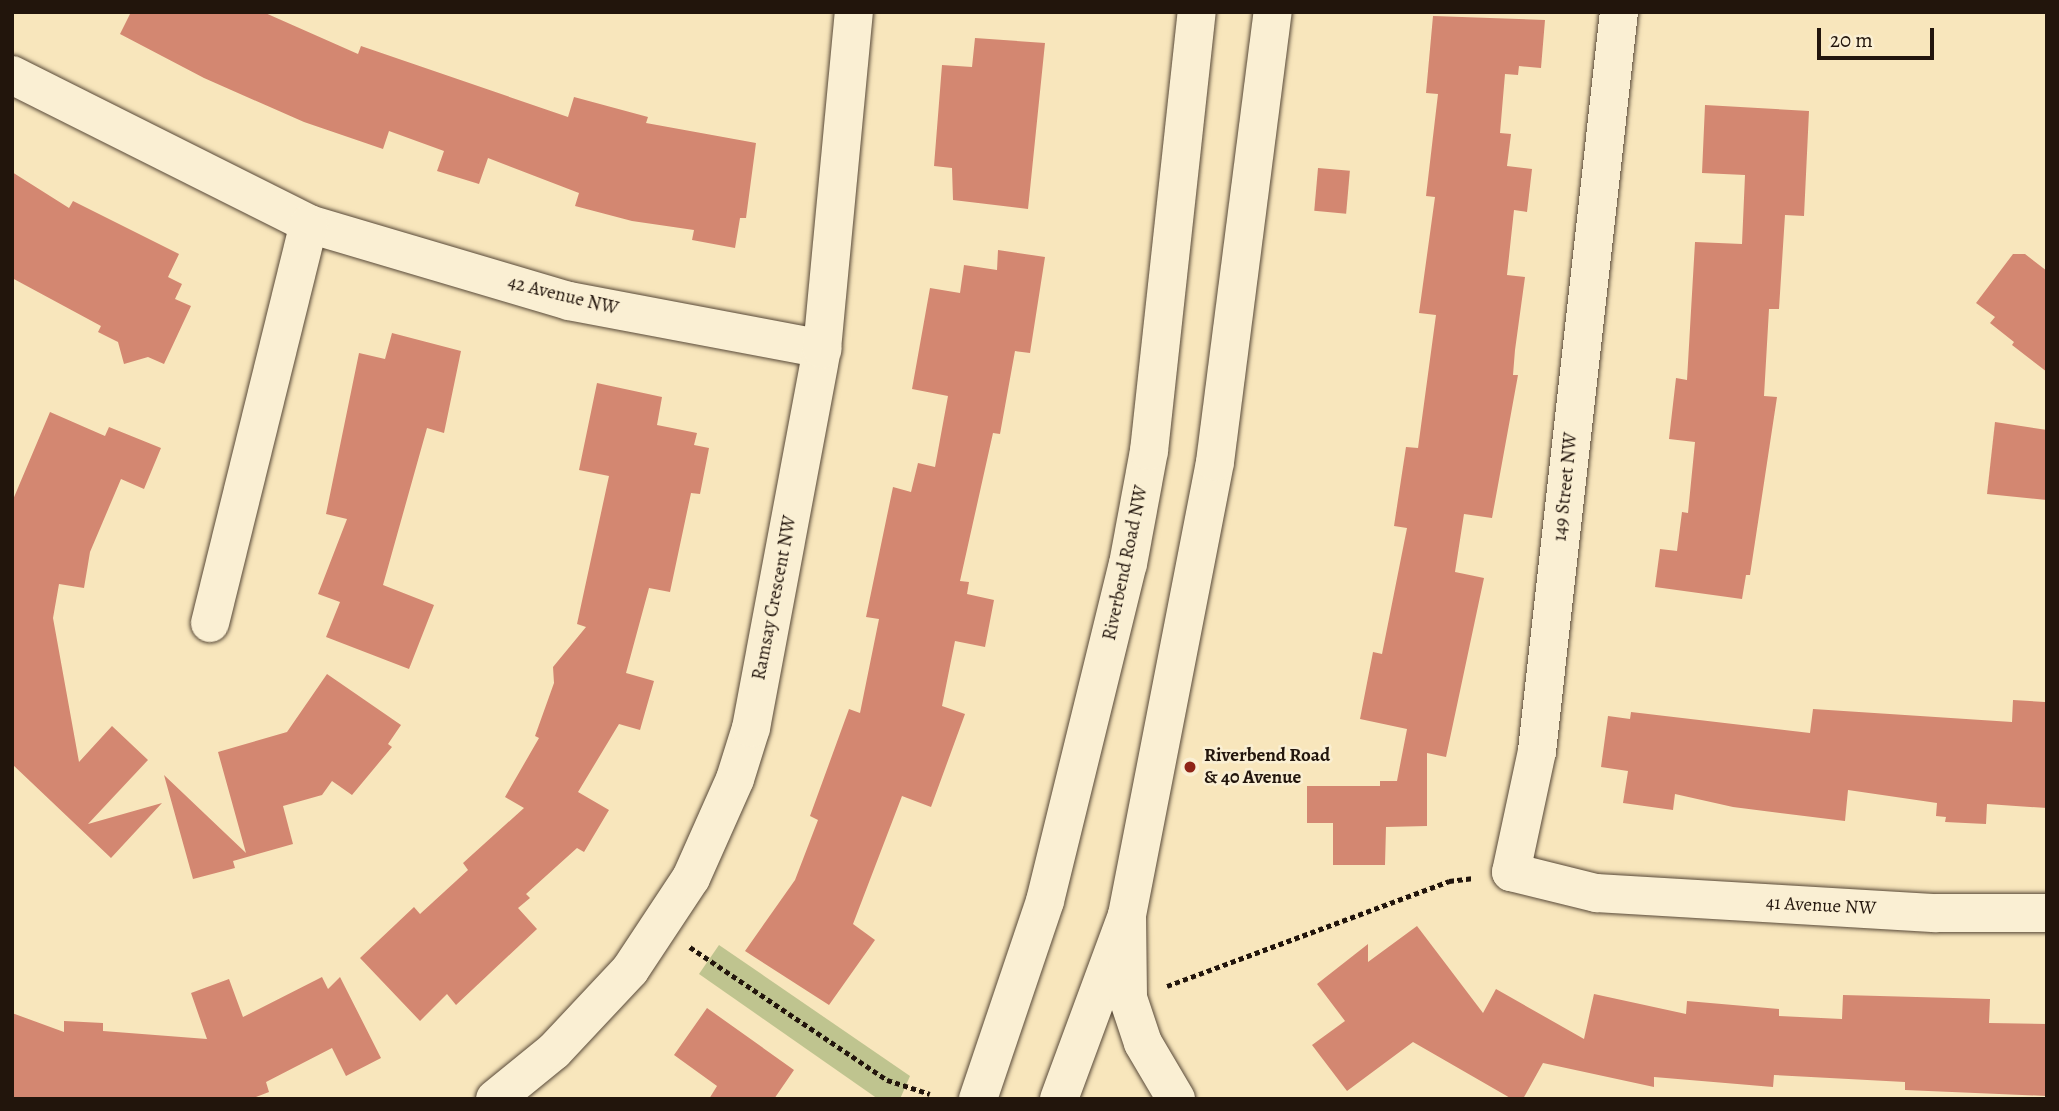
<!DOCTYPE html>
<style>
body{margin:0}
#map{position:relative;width:2059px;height:1111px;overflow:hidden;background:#f8e6bc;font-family:Alegreya,serif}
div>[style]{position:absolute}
.green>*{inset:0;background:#bfc48f}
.building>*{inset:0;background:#d38771;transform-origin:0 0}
.path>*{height:4.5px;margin-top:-2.25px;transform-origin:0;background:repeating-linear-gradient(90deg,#22150c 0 5px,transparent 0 8.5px)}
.roads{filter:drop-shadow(0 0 2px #584938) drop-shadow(0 0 2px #584938)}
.minor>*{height:38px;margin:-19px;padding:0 19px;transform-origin:19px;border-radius:19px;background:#faefd3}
.tertiary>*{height:38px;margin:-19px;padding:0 19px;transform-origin:19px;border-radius:19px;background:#faefd3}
.secondary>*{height:38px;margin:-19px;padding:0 19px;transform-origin:19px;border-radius:19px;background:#faefd3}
.dots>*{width:19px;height:19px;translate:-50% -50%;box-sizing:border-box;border:4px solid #faefd3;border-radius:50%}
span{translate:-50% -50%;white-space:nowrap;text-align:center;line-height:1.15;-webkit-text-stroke:5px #faefd3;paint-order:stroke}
.street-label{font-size:19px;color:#22150c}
.poi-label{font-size:19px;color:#22150c;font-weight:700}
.left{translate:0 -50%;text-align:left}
.frame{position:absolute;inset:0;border:14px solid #22150c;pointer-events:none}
.scale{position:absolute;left:1817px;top:28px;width:117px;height:32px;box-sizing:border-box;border:4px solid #22150c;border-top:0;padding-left:9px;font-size:21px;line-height:24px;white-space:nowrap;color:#22150c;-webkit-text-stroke:5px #faefd3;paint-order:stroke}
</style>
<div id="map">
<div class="green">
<i style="clip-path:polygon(719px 945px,910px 1076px,900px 1099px,878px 1099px,699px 974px)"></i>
</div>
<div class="building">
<i style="clip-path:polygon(131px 12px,263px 12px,358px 54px,361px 46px,568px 117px,574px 97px,648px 117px,646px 123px,756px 143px,746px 218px,740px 218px,735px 248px,692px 240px,694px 230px,632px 221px,575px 206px,579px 193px,488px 158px,479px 184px,437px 171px,444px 151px,389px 131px,383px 149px,304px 122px,204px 78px,120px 34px)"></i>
<i style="clip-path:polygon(1433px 16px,1545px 20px,1541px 68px,1519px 66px,1518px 75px,1505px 74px,1500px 133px,1511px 134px,1507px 166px,1532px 169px,1527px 212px,1514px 210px,1507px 275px,1525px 277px,1515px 350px,1513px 375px,1518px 375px,1492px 518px,1464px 514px,1455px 572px,1484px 578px,1446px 757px,1427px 753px,1427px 826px,1386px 827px,1385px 865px,1333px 865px,1333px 823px,1307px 823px,1307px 786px,1380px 786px,1380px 781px,1397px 781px,1407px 729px,1360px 719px,1373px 652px,1382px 654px,1407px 528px,1394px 526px,1406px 447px,1418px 448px,1436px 315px,1419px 313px,1435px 197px,1426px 196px,1438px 94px,1426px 93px)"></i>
<i style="clip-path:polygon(975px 38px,1045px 43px,1028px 209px,953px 200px,952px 168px,934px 166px,942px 65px,972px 67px)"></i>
<i style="clip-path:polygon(1705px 105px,1809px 111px,1804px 216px,1785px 215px,1779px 309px,1769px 309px,1764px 396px,1777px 397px,1750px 575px,1746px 575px,1742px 599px,1655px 587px,1660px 549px,1677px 551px,1682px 512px,1688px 513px,1695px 442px,1669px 439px,1676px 378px,1687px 380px,1695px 242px,1742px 244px,1745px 175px,1702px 173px)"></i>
<i style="left:1318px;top:168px;width:32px;height:43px;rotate:5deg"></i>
<i style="clip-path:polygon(12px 172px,69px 208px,73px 201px,179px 254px,168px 277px,182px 284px,175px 299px,191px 306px,164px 364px,148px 357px,124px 364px,118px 342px,98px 332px,101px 326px,12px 278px)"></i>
<i style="clip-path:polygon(998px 250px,1045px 257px,1030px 353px,1015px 351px,1000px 434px,993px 433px,960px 581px,969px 582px,967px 594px,994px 600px,985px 647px,955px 641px,942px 706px,965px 714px,931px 807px,902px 796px,853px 924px,875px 940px,829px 1005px,745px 951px,795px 880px,818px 820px,810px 816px,849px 709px,860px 713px,879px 619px,866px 617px,893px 487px,911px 492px,918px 463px,935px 467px,948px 396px,912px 389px,930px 288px,960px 293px,964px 265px,997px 270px)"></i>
<i style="clip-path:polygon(2013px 254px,2025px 254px,2047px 271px,2047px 372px,2012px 345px,2014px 342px,1990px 323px,1995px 317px,1976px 303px)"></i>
<i style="clip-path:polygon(392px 333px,461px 351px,444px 433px,427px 428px,383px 585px,434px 605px,409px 669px,326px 637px,340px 602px,318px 594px,347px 519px,326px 514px,359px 353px,385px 359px)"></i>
<i style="clip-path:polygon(597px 383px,662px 397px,657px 425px,697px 433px,694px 445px,709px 448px,700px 494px,691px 493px,670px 592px,649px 588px,626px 673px,654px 681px,640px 730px,619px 724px,578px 792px,609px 810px,584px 852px,577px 848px,526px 894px,530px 898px,518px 908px,537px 929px,456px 1005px,447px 994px,420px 1021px,360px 958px,414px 907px,420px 914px,468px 870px,463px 863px,524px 808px,505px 797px,539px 738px,535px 736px,554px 683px,553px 667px,586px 627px,577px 624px,609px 476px,579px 470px)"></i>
<i style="clip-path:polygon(50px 412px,105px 436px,109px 427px,161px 448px,144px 489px,121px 479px,90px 552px,84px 588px,59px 584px,53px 618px,79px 762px,112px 726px,148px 760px,88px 824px,162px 803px,111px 858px,12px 764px,12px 502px)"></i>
<i style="clip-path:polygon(1995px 422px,2047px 430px,2047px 500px,1987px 494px)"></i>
<i style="clip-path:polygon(327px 674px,401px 725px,388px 744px,392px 747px,352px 795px,332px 781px,322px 795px,283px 806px,293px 844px,233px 861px,235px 868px,193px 879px,164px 775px,246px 853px,218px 752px,287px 732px)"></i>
<i style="clip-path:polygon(2013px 700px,2045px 702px,2047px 808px,1987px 804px,1986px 824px,1945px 822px,1946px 817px,1936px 816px,1937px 803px,1848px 790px,1845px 821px,1733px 807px,1675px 794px,1673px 810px,1623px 803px,1628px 771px,1601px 767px,1608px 716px,1630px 719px,1631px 712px,1810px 733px,1813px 709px,2012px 722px)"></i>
<i style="clip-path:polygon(1417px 926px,1483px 1013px,1496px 989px,1584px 1039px,1594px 994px,1686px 1014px,1687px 1001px,1779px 1009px,1779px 1016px,1842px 1019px,1843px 995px,1990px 999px,1989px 1023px,2047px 1024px,2047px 1096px,1905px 1090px,1905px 1082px,1774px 1075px,1773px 1087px,1654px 1077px,1654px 1087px,1543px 1063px,1523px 1099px,1512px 1099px,1413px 1042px,1347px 1091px,1312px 1045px,1345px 1021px,1317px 984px,1368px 944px,1368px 962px)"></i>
<i style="clip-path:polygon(322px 977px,328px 989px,340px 977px,381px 1058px,346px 1076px,332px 1048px,266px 1082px,269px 1092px,251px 1099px,12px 1099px,12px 1013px,64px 1032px,64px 1021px,103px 1023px,103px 1031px,207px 1039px,191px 993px,229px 979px,243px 1017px)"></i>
<i style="clip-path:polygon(707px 1008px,794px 1070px,774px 1099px,709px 1099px,717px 1086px,674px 1055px)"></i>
</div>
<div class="path">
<i style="left:690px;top:947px;width:238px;rotate:34deg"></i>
<i style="left:887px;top:1080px;width:45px;rotate:18deg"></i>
<i style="left:1167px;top:986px;width:301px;rotate:-20.4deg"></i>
<i style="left:1449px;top:881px;width:23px;rotate:-7deg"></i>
</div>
<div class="roads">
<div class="minor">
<i style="left:1619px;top:12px;width:744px;rotate:96.33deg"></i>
<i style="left:1537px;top:751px;width:124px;rotate:102.1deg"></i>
<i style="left:1511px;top:872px;width:88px;rotate:13.9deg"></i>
<i style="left:1596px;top:893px;width:341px;rotate:3.4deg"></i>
<i style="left:1936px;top:913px;width:111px"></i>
<i style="left:12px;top:75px;width:332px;rotate:26.6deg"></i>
<i style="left:309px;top:224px;width:271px;rotate:16.5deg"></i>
<i style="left:569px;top:301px;width:258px;rotate:10.7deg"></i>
<i style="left:210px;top:623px;width:411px;rotate:-76.1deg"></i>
<i style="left:495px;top:1099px;width:76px;rotate:-39.1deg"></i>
<i style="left:554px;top:1051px;width:111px;rotate:-46.8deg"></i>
<i style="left:630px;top:970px;width:110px;rotate:-56.5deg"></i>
<i style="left:691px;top:878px;width:108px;rotate:-66deg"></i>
<i style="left:735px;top:779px;width:53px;rotate:-72.6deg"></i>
<i style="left:751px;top:728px;width:386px;rotate:-79.4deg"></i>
<i style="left:822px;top:349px;width:339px;rotate:-84.6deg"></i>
</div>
<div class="tertiary">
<i style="left:978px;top:1099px;width:209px;rotate:-71.3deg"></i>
<i style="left:1045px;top:901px;width:347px;rotate:-76.2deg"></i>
<i style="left:1128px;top:564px;width:115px;rotate:-79.5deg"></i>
<i style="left:1149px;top:451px;width:442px;rotate:-83.8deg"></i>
<i style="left:1059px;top:1099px;width:196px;rotate:-69.7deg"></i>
<i style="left:1127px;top:915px;width:461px;rotate:-79deg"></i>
<i style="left:1215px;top:462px;width:454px;rotate:-82.7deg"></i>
</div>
<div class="secondary">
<i style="left:1127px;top:915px;width:83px;rotate:89.3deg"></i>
<i style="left:1128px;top:998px;width:47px;rotate:71.6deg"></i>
<i style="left:1143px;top:1043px;width:65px;rotate:59.5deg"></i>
</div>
</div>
<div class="dots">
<i style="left:1190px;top:767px;background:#8f2418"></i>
</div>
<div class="street-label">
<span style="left:563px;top:296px;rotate:14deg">42 Avenue NW</span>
<span style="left:1566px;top:487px;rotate:-84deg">149 Street NW</span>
<span style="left:1126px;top:563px;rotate:-78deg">Riverbend Road NW</span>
<span style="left:775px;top:598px;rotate:-79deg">Ramsay Crescent NW</span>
<span style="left:1821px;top:906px;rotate:3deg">41 Avenue NW</span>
</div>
<div class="poi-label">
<span class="left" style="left:1204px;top:767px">Riverbend Road<br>&amp; 40 Avenue</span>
</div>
<div class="frame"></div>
<div class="scale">20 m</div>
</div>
